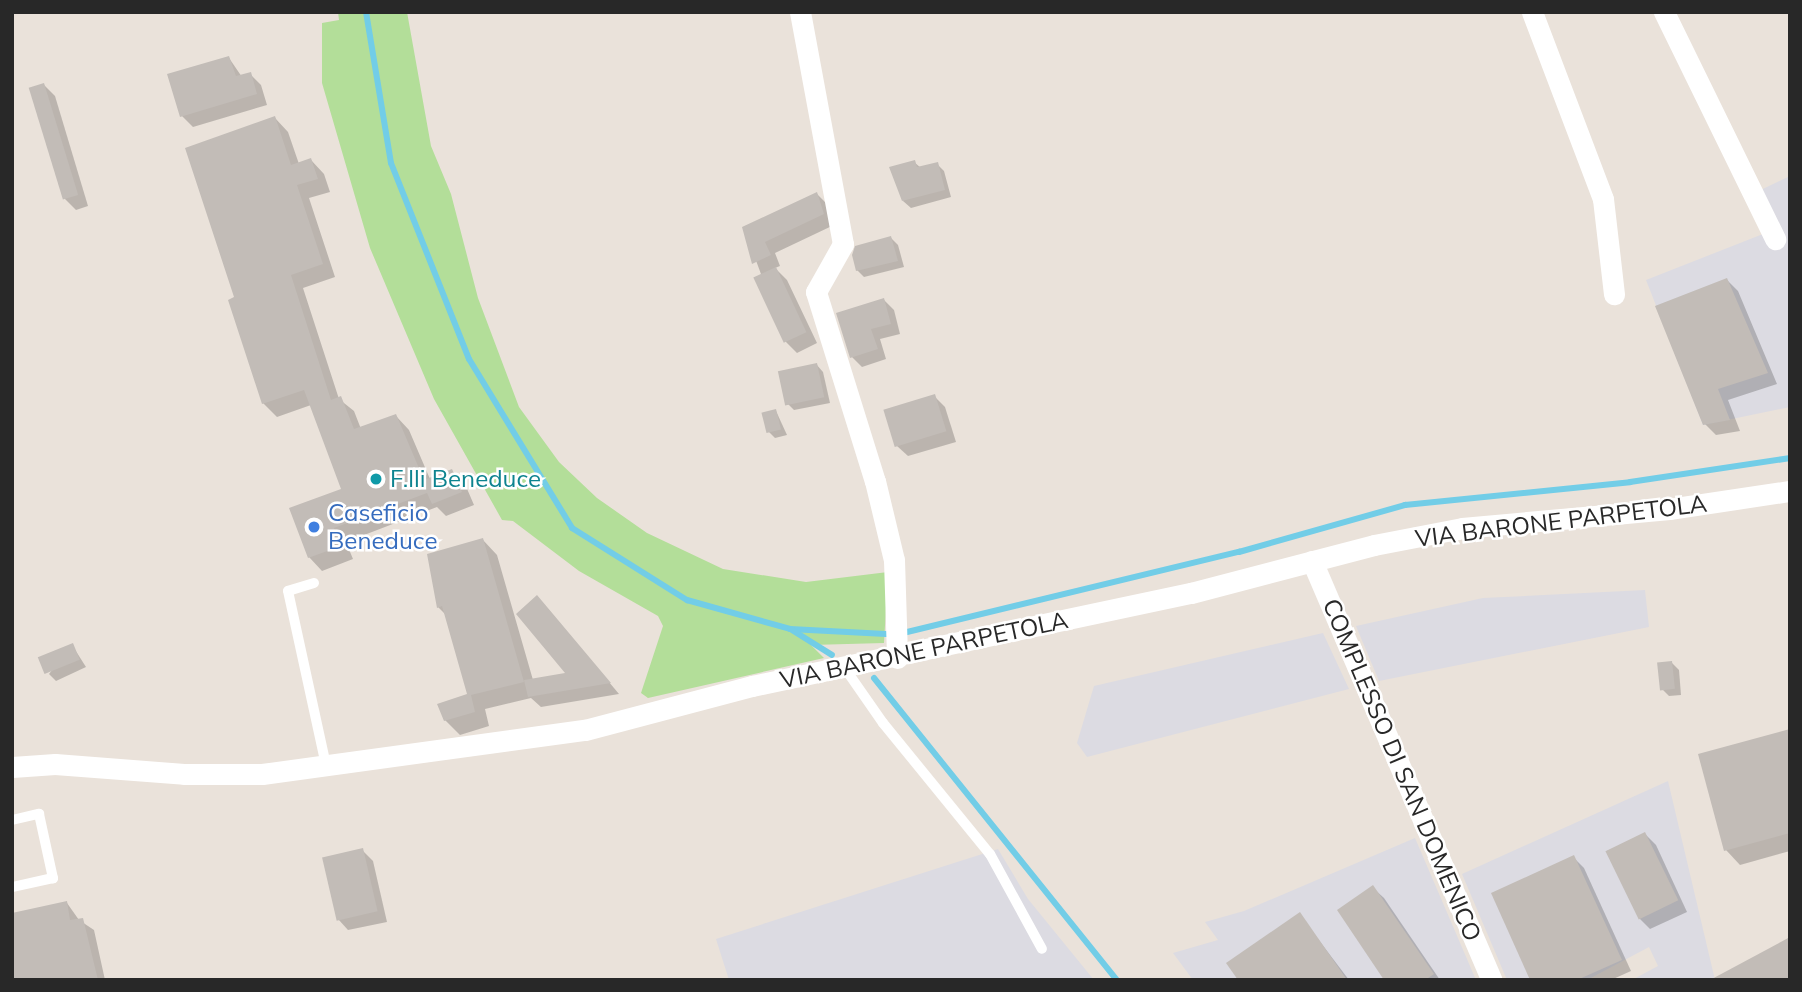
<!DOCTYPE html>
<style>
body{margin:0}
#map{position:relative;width:1802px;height:992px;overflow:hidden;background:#eae2da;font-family:Mulish,sans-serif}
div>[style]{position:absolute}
.industrial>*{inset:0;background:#dcdbe2}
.green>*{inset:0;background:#b3de99}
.shadow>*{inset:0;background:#0003}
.stream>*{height:6px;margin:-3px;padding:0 3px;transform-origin:3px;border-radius:3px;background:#72cde7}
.building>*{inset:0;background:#c2bcb7;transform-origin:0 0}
.service>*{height:10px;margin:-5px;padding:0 5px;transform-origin:5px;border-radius:5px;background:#fff}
.minor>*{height:21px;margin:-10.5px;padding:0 10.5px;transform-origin:10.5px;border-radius:10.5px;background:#fff}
.dots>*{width:19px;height:19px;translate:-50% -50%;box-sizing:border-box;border:4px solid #fff;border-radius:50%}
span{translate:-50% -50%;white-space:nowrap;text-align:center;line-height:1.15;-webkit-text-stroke:5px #fff;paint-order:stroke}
.culture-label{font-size:24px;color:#0d838f}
.left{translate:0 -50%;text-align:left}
.shop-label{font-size:24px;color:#366cbe}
.street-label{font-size:24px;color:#282828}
.frame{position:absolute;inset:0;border:14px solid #282828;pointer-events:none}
</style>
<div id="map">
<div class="industrial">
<i style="clip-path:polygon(1790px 176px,1790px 407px,1703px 425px,1646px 280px,1763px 234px,1746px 197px)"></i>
<i style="clip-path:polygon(1645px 590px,1649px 627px,1379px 681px,1356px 626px,1483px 598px)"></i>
<i style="clip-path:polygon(1323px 633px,1349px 689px,1087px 757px,1077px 743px,1094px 686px)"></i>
<i style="clip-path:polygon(1668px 781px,1715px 980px,1632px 980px,1658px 966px,1649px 947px,1587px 980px,1507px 980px,1462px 874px)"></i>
<i style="clip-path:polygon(1415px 838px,1476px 980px,1193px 980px,1173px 953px,1218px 940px,1205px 922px,1244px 911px)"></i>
<i style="clip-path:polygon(998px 849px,1028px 899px,1094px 980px,729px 980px,716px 939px)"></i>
</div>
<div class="green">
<i style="clip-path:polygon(338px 12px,407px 12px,431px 146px,451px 194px,478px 298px,519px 407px,559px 462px,597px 498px,647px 533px,723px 569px,806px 582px,888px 572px,884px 643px,811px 645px,824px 658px,648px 698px,641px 693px,663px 626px,658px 616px,579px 571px,513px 521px,502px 520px,434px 399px,370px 248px,322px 83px,322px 23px,339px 20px)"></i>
</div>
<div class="shadow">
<i style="clip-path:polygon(229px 58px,242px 77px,250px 74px,261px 85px,267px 105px,193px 127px,182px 116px)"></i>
<i style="clip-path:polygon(44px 85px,55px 96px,88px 206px,76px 210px,65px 199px)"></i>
<i style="clip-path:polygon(275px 118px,288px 132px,299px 164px,311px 160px,324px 174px,330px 192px,309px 198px,335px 277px,303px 288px,339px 399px,354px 411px,361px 429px,396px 416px,409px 430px,430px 479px,452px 471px,465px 484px,474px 505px,446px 516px,437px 507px,346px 542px,353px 559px,322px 571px,309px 557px,343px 490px,311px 405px,277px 417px,263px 403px,236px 298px)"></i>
<i style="clip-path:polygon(914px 162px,921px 168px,937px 164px,944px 171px,951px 197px,911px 208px,903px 201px)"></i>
<i style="clip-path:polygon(817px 194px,828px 205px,834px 225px,775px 253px,780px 266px,775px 268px,787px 280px,817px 343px,797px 353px,786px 342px,744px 228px)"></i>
<i style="clip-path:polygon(891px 238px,898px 245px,904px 267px,864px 277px,857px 270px)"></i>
<i style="clip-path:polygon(1727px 280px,1738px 291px,1777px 384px,1728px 400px,1740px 431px,1716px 435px,1705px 424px)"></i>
<i style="clip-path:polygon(884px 300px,894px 310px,900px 334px,880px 339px,886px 359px,862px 367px,852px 357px,839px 314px)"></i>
<i style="clip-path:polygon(816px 364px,823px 372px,830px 403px,794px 410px,787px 403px)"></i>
<i style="clip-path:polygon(934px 396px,945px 407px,956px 442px,908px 456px,897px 446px)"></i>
<i style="clip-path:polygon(776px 411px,787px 435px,775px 438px,768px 431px)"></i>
<i style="clip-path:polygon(483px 540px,497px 555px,533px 680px,569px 675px,548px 609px,619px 694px,541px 707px,531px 698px,485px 709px,489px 726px,460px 735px,445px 720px,469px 695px,446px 615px,438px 607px)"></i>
<i style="clip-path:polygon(72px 645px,86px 667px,56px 681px,49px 674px)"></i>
<i style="clip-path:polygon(1672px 663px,1679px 670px,1681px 695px,1669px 696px,1662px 689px)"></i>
<i style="clip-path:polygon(1790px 731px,1790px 851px,1740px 865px,1726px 850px)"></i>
<i style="clip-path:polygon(1645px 834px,1656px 845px,1687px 912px,1650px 929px,1639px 918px,1607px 851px)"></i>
<i style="clip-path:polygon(362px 850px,373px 861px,387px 922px,348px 930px,338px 919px)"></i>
<i style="clip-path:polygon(1573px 857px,1584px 868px,1631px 971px,1611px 980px,1532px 980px)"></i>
<i style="clip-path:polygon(1373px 888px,1384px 898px,1440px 980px,1386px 980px)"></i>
<i style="clip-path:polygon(67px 903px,79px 920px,94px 930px,105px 980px,12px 980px)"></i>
<i style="clip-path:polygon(1299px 914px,1349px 980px,1240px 980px)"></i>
</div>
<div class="stream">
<i style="left:366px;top:12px;width:153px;rotate:80.6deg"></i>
<i style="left:391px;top:163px;width:211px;rotate:68.3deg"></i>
<i style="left:469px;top:359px;width:198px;rotate:58.6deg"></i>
<i style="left:572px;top:528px;width:136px;rotate:32.1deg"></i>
<i style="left:687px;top:600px;width:107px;rotate:15.7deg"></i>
<i style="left:790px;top:629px;width:96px;rotate:3deg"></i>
<i style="left:792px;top:630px;width:47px;rotate:32deg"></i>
<i style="left:903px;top:633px;width:346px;rotate:-13.6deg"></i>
<i style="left:1239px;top:552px;width:173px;rotate:-15.8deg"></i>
<i style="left:1405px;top:505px;width:226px;rotate:-5.8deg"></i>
<i style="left:1630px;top:482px;width:162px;rotate:-8.5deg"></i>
<i style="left:874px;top:678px;width:388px;rotate:51.2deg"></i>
</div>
<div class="building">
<i style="clip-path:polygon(229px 56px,236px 76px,251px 72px,257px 94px,180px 117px,167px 74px)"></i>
<i style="left:44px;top:83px;width:117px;height:16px;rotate:73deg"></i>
<i style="clip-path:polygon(275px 116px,291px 165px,311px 158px,318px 179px,297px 185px,323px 264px,291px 275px,331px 400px,341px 396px,354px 429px,396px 414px,424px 480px,452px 469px,462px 492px,432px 504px,427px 493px,334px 528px,341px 546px,308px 558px,289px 508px,341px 489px,304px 390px,262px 404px,228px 300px,234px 297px,185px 148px)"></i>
<i style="clip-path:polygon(915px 160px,917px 167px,938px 162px,945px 190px,902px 201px,889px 167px)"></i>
<i style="clip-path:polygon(817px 192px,824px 214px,765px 242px,771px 255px,752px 264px,742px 227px)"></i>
<i style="clip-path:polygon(891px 236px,898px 261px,856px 271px,852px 255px,855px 246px)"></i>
<i style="left:776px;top:267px;width:72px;height:25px;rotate:65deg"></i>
<i style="clip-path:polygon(1727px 278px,1768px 373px,1718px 389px,1730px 420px,1703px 425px,1655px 306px)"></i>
<i style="clip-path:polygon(884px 298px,891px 324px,871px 329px,878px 349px,850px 358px,836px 313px)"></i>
<i style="left:817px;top:363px;width:35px;height:40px;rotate:78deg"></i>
<i style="left:935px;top:394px;width:39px;height:54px;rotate:73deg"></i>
<i style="left:776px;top:409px;width:21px;height:15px;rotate:76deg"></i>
<i style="clip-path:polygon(483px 538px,524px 682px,471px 695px,475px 712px,444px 721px,437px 704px,467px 694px,442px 606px,437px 608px,427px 554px)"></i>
<i style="clip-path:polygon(537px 595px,611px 683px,528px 697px,524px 680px,565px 673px,516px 614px)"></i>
<i style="left:73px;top:643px;width:18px;height:38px;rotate:68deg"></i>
<i style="left:1672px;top:661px;width:28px;height:15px;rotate:84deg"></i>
<i style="clip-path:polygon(1790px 729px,1790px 833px,1724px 851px,1698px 754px)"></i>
<i style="left:1645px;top:832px;width:76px;height:44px;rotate:64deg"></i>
<i style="left:363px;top:848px;width:65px;height:42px;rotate:77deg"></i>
<i style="clip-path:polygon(1574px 855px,1622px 960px,1577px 980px,1530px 980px,1491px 893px)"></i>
<i style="clip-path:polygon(1373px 885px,1434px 974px,1425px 980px,1384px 980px,1337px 910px)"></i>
<i style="clip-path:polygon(67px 901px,70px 920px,83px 918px,98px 980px,12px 980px,12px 913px)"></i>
<i style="clip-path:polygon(1300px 912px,1347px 980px,1238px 980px,1226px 963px)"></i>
<i style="clip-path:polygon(1790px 937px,1790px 980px,1710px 980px)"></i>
</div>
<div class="service">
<i style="left:314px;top:583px;width:27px;rotate:163deg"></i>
<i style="left:288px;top:591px;width:178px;rotate:77.7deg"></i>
<i style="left:844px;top:667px;width:68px;rotate:55.1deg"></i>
<i style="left:883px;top:723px;width:169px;rotate:50.8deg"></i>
<i style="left:990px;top:854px;width:108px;rotate:61.3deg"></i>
<i style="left:12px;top:820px;width:28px;rotate:-13deg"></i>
<i style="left:39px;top:814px;width:66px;rotate:77.7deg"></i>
<i style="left:53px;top:878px;width:42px;rotate:167.6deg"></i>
</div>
<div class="minor">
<i style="left:800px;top:12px;width:236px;rotate:79.5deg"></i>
<i style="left:843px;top:244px;width:55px;rotate:119.4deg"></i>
<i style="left:816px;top:292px;width:198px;rotate:72.7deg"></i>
<i style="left:875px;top:481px;width:81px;rotate:76.5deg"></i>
<i style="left:894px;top:560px;width:98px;rotate:88.2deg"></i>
<i style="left:1532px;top:12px;width:200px;rotate:69.2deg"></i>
<i style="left:1603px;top:199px;width:96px;rotate:83.4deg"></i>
<i style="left:1664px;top:12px;width:253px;rotate:63.9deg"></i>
<i style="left:1312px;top:561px;width:456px;rotate:66.8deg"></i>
<i style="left:12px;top:767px;width:43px;rotate:-4deg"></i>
<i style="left:55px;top:764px;width:129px;rotate:4.4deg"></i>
<i style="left:184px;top:774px;width:78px"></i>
<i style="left:262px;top:774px;width:326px;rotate:-7.8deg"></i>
<i style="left:585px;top:730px;width:173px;rotate:-14.8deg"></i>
<i style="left:752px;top:686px;width:449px;rotate:-12deg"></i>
<i style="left:1191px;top:593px;width:189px;rotate:-14.7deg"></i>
<i style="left:1374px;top:545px;width:90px;rotate:-10.9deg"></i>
<i style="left:1462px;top:528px;width:208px;rotate:-5.2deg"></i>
<i style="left:1669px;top:509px;width:122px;rotate:-8.5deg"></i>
</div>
<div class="dots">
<i style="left:376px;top:479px;background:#0f9aa8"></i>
<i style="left:314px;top:527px;background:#3f7fe0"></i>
</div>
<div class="culture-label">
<span class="left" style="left:390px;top:479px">F.lli Beneduce</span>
</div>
<div class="shop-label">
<span class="left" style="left:328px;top:527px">Caseficio<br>Beneduce</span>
</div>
<div class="street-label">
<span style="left:1561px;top:521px;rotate:-7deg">VIA BARONE PARPETOLA</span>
<span style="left:924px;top:650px;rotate:-12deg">VIA BARONE PARPETOLA</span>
<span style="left:1402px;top:770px;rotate:67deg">COMPLESSO DI SAN DOMENICO</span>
</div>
<div class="frame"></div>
</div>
